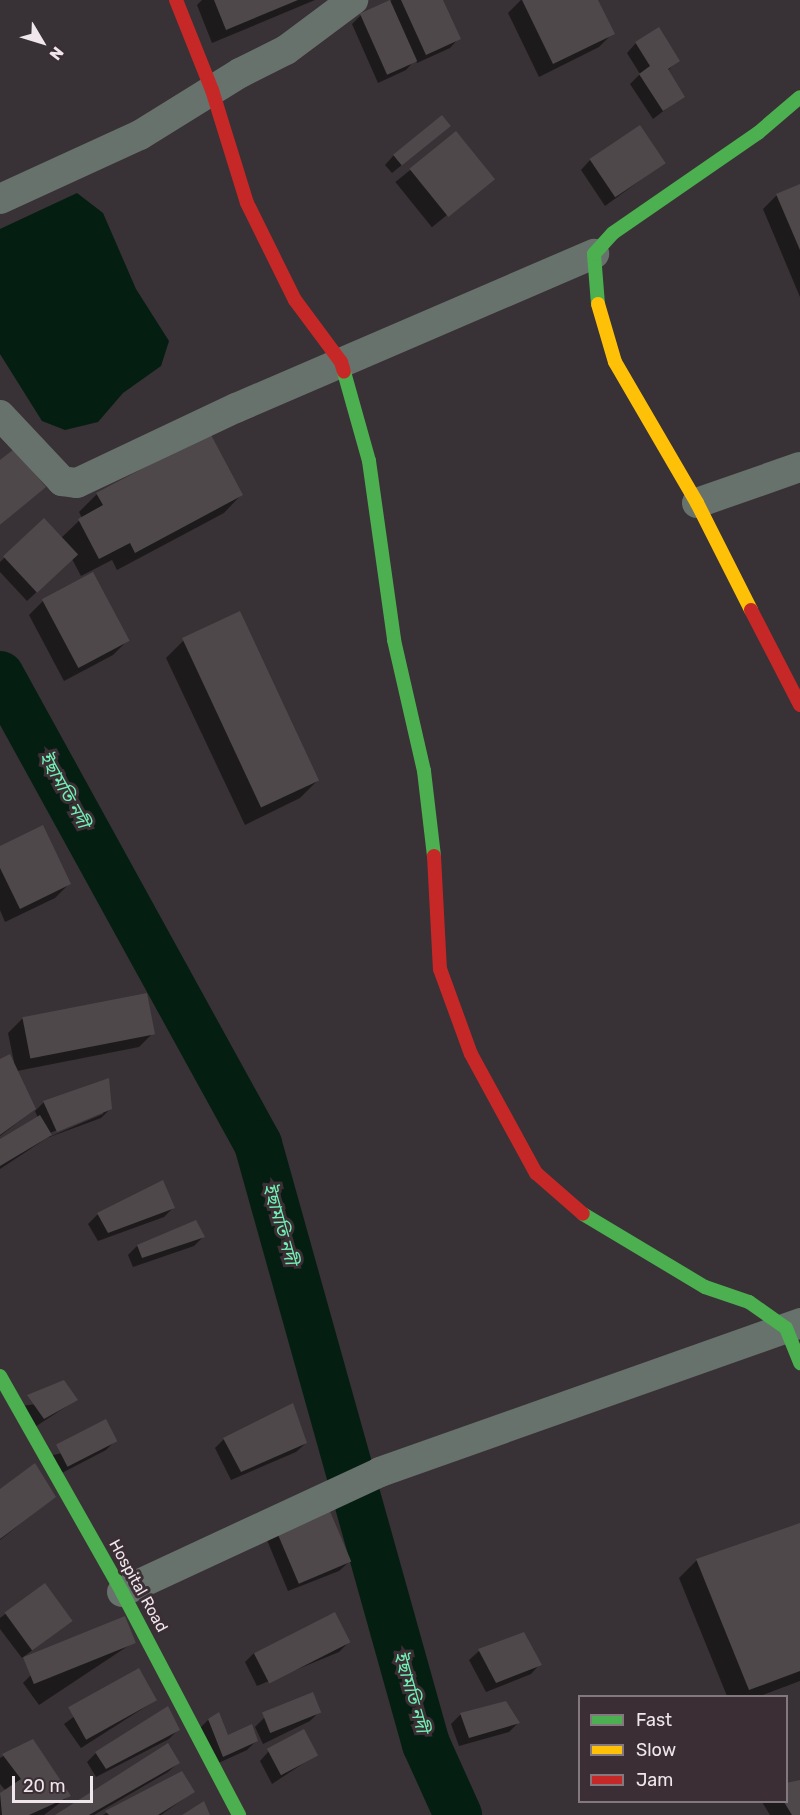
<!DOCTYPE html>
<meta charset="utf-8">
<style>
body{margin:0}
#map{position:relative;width:800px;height:1815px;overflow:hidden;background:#383135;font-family:Rubik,"Noto Sans Bengali",sans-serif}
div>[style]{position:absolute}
.water>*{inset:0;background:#051e12}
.shadow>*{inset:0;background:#0007;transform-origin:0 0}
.river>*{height:48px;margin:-24px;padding:0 24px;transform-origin:24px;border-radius:24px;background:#051e12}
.building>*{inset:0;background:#4e484b;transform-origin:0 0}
.street>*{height:30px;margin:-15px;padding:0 15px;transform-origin:15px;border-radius:15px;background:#68726c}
.fast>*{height:14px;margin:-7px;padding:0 7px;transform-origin:7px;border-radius:7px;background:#4caf50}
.slow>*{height:14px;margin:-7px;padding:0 7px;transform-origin:7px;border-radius:7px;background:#ffc107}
.jam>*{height:14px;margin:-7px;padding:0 7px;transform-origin:7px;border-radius:7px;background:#c62828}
span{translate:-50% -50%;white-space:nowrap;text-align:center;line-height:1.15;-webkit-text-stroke:6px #3b2e35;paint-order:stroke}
.street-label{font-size:16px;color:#efe7eb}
.water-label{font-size:18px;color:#70f1b4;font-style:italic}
.legend{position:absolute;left:578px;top:1695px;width:210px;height:108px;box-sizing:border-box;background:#3b2e35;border:2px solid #83787e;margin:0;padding:8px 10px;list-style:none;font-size:18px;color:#efe7eb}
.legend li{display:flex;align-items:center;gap:12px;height:30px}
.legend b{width:30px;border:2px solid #83787e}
.north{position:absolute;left:12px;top:12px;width:60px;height:60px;-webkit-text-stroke:4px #3b2e35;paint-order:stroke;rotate:128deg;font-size:16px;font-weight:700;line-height:24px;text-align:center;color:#efe7eb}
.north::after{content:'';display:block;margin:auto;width:21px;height:27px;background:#efe7eb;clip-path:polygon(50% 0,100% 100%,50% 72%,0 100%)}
.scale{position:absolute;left:12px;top:1776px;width:81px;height:27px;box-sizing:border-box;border:3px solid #efe7eb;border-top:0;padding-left:8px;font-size:18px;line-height:21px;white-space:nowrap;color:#efe7eb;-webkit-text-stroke:4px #3b2e35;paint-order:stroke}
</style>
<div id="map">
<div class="water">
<i style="clip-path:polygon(77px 193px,103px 213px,136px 289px,169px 341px,161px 366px,123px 393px,98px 422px,65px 430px,42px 421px,0 354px,0 229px)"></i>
</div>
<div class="shadow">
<i style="clip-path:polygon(202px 0,315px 0,212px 43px,197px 5px)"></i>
<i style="clip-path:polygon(392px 0,442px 0,459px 38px,450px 48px,417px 63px,415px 60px,406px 70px,378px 83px,352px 24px,361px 15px)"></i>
<i style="clip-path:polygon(521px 0,597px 0,613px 33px,599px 47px,539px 77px,508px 13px)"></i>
<i style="clip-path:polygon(636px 43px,678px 61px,667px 71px,683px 96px,653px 119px,630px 84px,640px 74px,627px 53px)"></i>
<i style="left:456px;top:133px;width:58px;height:78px;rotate:51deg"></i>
<i style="clip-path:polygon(439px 135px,392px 173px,385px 165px,394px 155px)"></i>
<i style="clip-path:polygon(590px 160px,664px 163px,605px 206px,581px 170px)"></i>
<i style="clip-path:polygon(800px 185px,800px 297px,763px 209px,777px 195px)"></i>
<i style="clip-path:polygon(0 462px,44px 487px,0 525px)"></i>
<i style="clip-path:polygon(97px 494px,241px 495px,224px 513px,117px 570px,112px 560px,81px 576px,72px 559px,27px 601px,0 572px,0 562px,44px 521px,60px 539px,82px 518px,79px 512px)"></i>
<i style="clip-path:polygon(43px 601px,127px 641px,113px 655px,64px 681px,29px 615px)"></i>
<i style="clip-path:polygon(184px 640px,318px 780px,300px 798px,245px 825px,166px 658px)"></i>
<i style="clip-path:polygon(0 848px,69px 884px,55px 898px,5px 922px,0 910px)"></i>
<i style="clip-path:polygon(22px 1019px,153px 1033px,139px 1047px,17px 1071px,34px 1110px,0 1136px,0 1061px,14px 1062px,8px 1033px)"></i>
<i style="clip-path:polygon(evenodd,44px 1102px,111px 1108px,101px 1118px,47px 1138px,0 1169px,0 1141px,38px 1118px,35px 1111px,44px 1102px,103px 1111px,103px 1114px,51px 1136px,50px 1133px,103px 1111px)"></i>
<i style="clip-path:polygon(162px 1182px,173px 1208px,164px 1217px,98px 1241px,88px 1224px,97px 1215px)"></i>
<i style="clip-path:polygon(203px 1237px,194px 1246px,133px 1267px,128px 1255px,137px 1246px)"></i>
<i style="clip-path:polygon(76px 1400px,35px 1427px,19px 1406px)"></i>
<i style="clip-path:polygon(224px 1439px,306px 1443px,296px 1452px,231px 1480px,215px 1448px)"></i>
<i style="clip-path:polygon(115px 1441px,106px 1450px,60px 1474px,49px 1456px)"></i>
<i style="clip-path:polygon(0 1491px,55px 1496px,0 1540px)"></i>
<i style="clip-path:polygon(328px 1511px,349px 1562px,339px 1571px,288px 1591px,267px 1540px)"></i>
<i style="clip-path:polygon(800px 1524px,800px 1681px,760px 1696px,727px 1696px,679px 1578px,697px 1560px)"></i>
<i style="clip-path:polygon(45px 1585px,71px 1621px,22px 1658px,0 1629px,0 1618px)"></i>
<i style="clip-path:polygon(524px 1634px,540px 1664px,531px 1674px,486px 1692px,469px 1660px,479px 1651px)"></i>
<i style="clip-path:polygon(134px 1642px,39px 1705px,23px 1683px,32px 1674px)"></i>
<i style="clip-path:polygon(349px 1642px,339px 1652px,257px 1686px,245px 1662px,254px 1653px)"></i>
<i style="clip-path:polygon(138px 1670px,156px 1700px,81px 1748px,64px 1724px)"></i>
<i style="clip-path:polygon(313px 1694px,320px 1711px,310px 1721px,263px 1744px,255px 1727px,264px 1718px)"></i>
<i style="clip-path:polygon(461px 1714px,518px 1723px,509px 1732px,459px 1746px,451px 1724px)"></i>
<i style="clip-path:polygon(208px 1720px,228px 1737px,256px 1741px,247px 1750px,214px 1765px,199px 1729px)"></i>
<i style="clip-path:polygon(178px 1730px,169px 1739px,96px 1777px,87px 1762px,96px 1753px)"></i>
<i style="clip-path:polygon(33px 1741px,69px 1796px,44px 1815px,0 1815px,0 1795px,6px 1791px,0 1784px,0 1758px)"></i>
<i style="clip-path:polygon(269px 1751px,316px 1755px,272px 1784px,260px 1761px)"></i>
<i style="clip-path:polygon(178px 1763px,168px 1772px,94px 1815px,57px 1815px)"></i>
<i style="clip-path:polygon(181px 1773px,193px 1792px,161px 1815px,103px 1815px)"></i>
<i style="clip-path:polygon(800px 1781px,800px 1815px,770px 1815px,762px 1802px,786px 1802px)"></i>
</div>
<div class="river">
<i style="left:0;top:675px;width:535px;rotate:61.18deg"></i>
<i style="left:258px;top:1144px;width:623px;rotate:74.36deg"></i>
<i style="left:426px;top:1744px;width:78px;rotate:65.7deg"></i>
</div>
<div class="building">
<i style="clip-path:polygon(214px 0,298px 0,226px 30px)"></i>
<i style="left:390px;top:0;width:67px;height:33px;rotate:66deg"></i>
<i style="clip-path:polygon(401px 0,443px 0,461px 39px,426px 55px)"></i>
<i style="clip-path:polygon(522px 0,598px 0,615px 34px,553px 64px)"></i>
<i style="clip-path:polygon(659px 27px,680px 61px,668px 69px,685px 97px,663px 111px,639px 74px,650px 66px,635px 42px)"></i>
<i style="left:442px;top:115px;width:14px;height:63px;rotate:51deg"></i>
<i style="left:640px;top:125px;width:46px;height:61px;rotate:56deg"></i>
<i style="left:456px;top:131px;width:62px;height:60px;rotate:51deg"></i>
<i style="clip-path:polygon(800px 184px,800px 250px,776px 194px)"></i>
<i style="clip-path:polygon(210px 433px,243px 495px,135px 553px,130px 543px,99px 559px,78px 519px,103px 505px,96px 493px)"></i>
<i style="clip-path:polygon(14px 449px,46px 487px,0 525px,0 460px)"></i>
<i style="left:44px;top:518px;width:50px;height:56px;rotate:47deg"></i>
<i style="left:93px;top:572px;width:78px;height:58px;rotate:62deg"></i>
<i style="left:240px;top:611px;width:187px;height:64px;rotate:65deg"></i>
<i style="clip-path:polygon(43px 825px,71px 884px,20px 909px,0 868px,0 846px)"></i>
<i style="left:147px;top:993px;width:42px;height:127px;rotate:79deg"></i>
<i style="clip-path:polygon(10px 1054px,36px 1109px,0 1135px,0 1059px)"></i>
<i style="clip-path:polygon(109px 1078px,112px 1109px,57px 1132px,43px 1101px)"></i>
<i style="clip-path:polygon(40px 1115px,52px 1135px,0 1166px,0 1139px)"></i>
<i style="clip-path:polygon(163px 1180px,175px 1208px,108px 1233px,97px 1213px)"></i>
<i style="clip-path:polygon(196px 1220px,205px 1237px,142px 1258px,137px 1245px)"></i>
<i style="clip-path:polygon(64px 1380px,78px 1400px,44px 1419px,27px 1395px)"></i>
<i style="clip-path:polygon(293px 1403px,307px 1443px,241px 1472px,223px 1438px)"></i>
<i style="left:106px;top:1419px;width:25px;height:56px;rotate:63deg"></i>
<i style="clip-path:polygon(35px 1463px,56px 1497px,0 1539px,0 1489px)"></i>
<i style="left:329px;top:1509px;width:57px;height:57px;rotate:67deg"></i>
<i style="clip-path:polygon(800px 1523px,800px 1671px,749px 1690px,696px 1559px)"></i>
<i style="left:45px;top:1583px;width:47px;height:50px;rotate:54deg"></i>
<i style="left:335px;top:1612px;width:34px;height:91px;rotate:63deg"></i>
<i style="left:125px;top:1616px;width:29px;height:110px;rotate:68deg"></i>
<i style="clip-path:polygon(524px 1632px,542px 1665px,496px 1683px,478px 1649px)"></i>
<i style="left:139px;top:1668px;width:37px;height:81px;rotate:61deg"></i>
<i style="left:313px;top:1692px;width:22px;height:55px;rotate:68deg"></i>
<i style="clip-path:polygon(506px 1701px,520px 1723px,469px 1738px,460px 1713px)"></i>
<i style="clip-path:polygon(168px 1706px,180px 1730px,106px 1769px,95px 1752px)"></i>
<i style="clip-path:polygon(219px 1712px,228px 1735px,252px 1724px,258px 1741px,223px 1757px,208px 1719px)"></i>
<i style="left:304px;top:1729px;width:30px;height:42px;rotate:62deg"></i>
<i style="clip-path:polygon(33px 1739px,71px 1796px,29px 1815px,2px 1815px,0 1793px,21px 1779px,2px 1754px)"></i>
<i style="clip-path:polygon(168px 1743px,180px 1763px,89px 1815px,55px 1815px)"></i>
<i style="clip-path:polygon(182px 1771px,195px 1792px,158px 1815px,109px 1815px,105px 1811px)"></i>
<i style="clip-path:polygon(800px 1780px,800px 1815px,792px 1815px,784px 1802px,786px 1783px)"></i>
<i style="clip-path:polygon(204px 1801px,210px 1815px,182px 1815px)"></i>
</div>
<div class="street">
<i style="left:0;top:199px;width:154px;rotate:-24.6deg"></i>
<i style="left:140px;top:135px;width:118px;rotate:-31.8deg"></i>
<i style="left:240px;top:73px;width:51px;rotate:-26.6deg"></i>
<i style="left:286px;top:50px;width:84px;rotate:-36.7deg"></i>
<i style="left:0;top:415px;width:91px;rotate:46.8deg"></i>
<i style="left:62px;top:481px;width:15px;rotate:8deg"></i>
<i style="left:77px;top:483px;width:176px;rotate:-25.3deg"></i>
<i style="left:236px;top:408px;width:390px;rotate:-23.3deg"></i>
<i style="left:697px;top:503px;width:109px;rotate:-19.3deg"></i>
<i style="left:122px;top:1592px;width:285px;rotate:-24.9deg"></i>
<i style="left:380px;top:1472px;width:446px;rotate:-19.5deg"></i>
</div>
<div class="fast">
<i style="left:598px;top:304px;width:50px;rotate:-94.6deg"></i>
<i style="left:594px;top:254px;width:28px;rotate:-48deg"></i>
<i style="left:613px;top:233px;width:176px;rotate:-34.6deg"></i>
<i style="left:758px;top:133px;width:55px;rotate:-40.6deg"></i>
<i style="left:344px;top:372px;width:92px;rotate:74.3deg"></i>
<i style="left:369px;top:461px;width:181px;rotate:82deg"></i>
<i style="left:394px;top:640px;width:134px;rotate:77.1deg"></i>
<i style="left:424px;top:771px;width:86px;rotate:83.3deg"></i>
<i style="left:583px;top:1214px;width:142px;rotate:30.9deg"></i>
<i style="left:705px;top:1287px;width:46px;rotate:18.8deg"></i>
<i style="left:749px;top:1302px;width:45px;rotate:35.1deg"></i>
<i style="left:786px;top:1328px;width:38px;rotate:68deg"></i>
<i style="left:0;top:1376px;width:248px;rotate:60.5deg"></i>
<i style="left:122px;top:1592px;width:252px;rotate:62.3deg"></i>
</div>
<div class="slow">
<i style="left:598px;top:304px;width:60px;rotate:73.7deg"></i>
<i style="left:615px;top:362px;width:163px;rotate:59.8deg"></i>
<i style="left:697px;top:503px;width:120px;rotate:63.2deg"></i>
</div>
<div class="jam">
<i style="left:176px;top:0;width:97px;rotate:68.2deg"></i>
<i style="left:212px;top:90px;width:118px;rotate:72.8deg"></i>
<i style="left:247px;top:203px;width:108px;rotate:63.7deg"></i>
<i style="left:295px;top:300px;width:77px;rotate:53.4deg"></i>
<i style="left:341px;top:362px;width:10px;rotate:73deg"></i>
<i style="left:751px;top:610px;width:107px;rotate:62.7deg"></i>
<i style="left:434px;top:856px;width:113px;rotate:87deg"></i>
<i style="left:440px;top:969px;width:90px;rotate:70deg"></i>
<i style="left:471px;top:1054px;width:136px;rotate:61.4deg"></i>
<i style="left:536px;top:1173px;width:62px;rotate:41.1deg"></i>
</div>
<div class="street-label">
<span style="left:138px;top:1586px;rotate:61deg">Hospital Road</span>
</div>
<div class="water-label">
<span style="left:64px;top:790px;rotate:61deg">ইছামতি নদী</span>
<span style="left:280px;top:1224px;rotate:74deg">ইছামতি নদী</span>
<span style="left:411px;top:1692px;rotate:74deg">ইছামতি নদী</span>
</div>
<ul class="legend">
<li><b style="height:8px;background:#4caf50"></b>Fast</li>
<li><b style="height:8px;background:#ffc107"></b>Slow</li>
<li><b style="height:8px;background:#c62828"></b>Jam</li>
</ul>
<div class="north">N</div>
<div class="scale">20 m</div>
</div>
